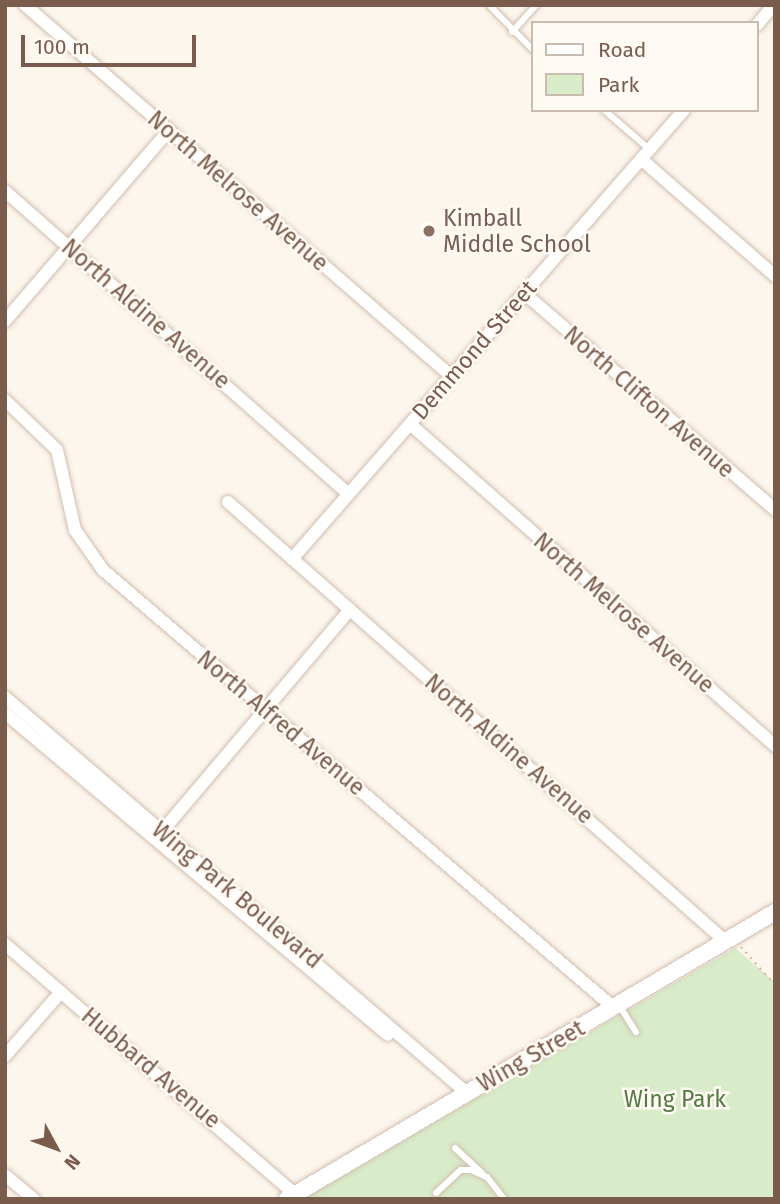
<!DOCTYPE html>
<style>
body{margin:0}
#map{position:relative;width:780px;height:1204px;overflow:hidden;background:#fdf6ec;font-family:"Fira Sans",sans-serif}
div>[style]{position:absolute}
.green>*{inset:0;background:#d8ecc9}
.path>*{height:2px;margin-top:-1px;transform-origin:0;background:repeating-linear-gradient(90deg,#d9b8a5 0 2px,transparent 0 7px)}
.roads{filter:drop-shadow(0 0 2px #d1beb0) drop-shadow(0 0 2px #d1beb0)}
.lane>*{height:6px;margin:-3px;padding:0 3px;transform-origin:3px;border-radius:3px;background:#fff}
.street>*{height:12px;margin:-6px;padding:0 6px;transform-origin:6px;border-radius:6px;background:#fff}
.secondary>*{height:16px;margin:-8px;padding:0 8px;transform-origin:8px;border-radius:8px;background:#fff}
.dots>*{width:19px;height:19px;translate:-50% -50%;box-sizing:border-box;border:4px solid #fffaf3;border-radius:50%}
span{translate:-50% -50%;white-space:nowrap;text-align:center;line-height:1.15;-webkit-text-stroke:5px #fffaf3;paint-order:stroke}
.street-label{font-size:23px;color:#7a5c4d}
.education-label{font-size:23px;color:#785e54}
.left{translate:0 -50%;text-align:left}
.park-label{font-size:23px;color:#537a41}
.frame{position:absolute;inset:0;border:7px solid #7a5c4d;pointer-events:none}
.legend{position:absolute;left:531px;top:21px;width:228px;height:91px;box-sizing:border-box;background:#fffaf3;border:2px solid #cabbb1;margin:0;padding:9px 12px;list-style:none;font-size:21px;color:#7a5c4d}
.legend li{display:flex;align-items:center;gap:14px;height:35px}
.legend b{width:35px;border:2px solid #cabbb1}
.north{position:absolute;left:21px;top:1113px;width:70px;height:70px;-webkit-text-stroke:5px #fffaf3;paint-order:stroke;rotate:131deg;font-size:19px;font-weight:700;line-height:28px;text-align:center;color:#7a5c4d}
.north::after{content:'';display:block;margin:auto;width:24px;height:32px;background:#7a5c4d;clip-path:polygon(50% 0,100% 100%,50% 72%,0 100%)}
.scale{position:absolute;left:21px;top:35px;width:175px;height:32px;box-sizing:border-box;border:4px solid #7a5c4d;border-top:0;padding-left:9px;font-size:21px;line-height:24px;white-space:nowrap;color:#7a5c4d;-webkit-text-stroke:5px #fffaf3;paint-order:stroke}
</style>
<div id="map">
<div class="green">
<i style="clip-path:polygon(735px 948px,775px 982px,775px 1199px,303px 1199px)"></i>
</div>
<div class="path">
<i style="left:741px;top:947px;width:51px;rotate:48.2deg"></i>
</div>
<div class="roads">
<div class="lane">
<i style="left:489px;top:5px;width:63px;rotate:45.6deg"></i>
<i style="left:512px;top:32px;width:36px;rotate:-48deg"></i>
<i style="left:604px;top:110px;width:60px;rotate:40.9deg"></i>
<i style="left:619px;top:1005px;width:32px;rotate:58deg"></i>
<i style="left:455px;top:1148px;width:37px;rotate:43deg"></i>
<i style="left:436px;top:1193px;width:34px;rotate:-43deg"></i>
<i style="left:461px;top:1170px;width:10px"></i>
<i style="left:471px;top:1170px;width:17px;rotate:24deg"></i>
<i style="left:487px;top:1177px;width:28px;rotate:52deg"></i>
</div>
<div class="street">
<i style="left:25px;top:5px;width:565px;rotate:41.05deg"></i>
<i style="left:757px;top:25px;width:26px;rotate:-50deg"></i>
<i style="left:641px;top:159px;width:178px;rotate:41.1deg"></i>
<i style="left:5px;top:191px;width:458px;rotate:41.4deg"></i>
<i style="left:524px;top:293px;width:332px;rotate:40.8deg"></i>
<i style="left:5px;top:321px;width:252px;rotate:-49.3deg"></i>
<i style="left:5px;top:400px;width:72px;rotate:43.9deg"></i>
<i style="left:57px;top:450px;width:82px;rotate:77.3deg"></i>
<i style="left:75px;top:530px;width:49px;rotate:55deg"></i>
<i style="left:103px;top:570px;width:673px;rotate:40.6deg"></i>
<i style="left:410px;top:424px;width:487px;rotate:41.4deg"></i>
<i style="left:228px;top:502px;width:662px;rotate:41.45deg"></i>
<i style="left:292px;top:559px;width:596px;rotate:-48.88deg"></i>
<i style="left:5px;top:697px;width:610px;rotate:40.61deg"></i>
<i style="left:5px;top:713px;width:500px;rotate:40.05deg"></i>
<i style="left:158px;top:836px;width:297px;rotate:-49.7deg"></i>
<i style="left:5px;top:944px;width:383px;rotate:40.8deg"></i>
<i style="left:5px;top:1056px;width:85px;rotate:-48.8deg"></i>
<i style="left:5px;top:1175px;width:38px;rotate:40deg"></i>
</div>
<div class="secondary">
<i style="left:287px;top:1199px;width:566px;rotate:-30.46deg"></i>
</div>
</div>
<div class="dots">
<i style="left:429px;top:231px;background:#8d6e63"></i>
</div>
<div class="street-label">
<span style="left:238px;top:191px;rotate:41deg">North Melrose Avenue</span>
<span style="left:146px;top:314px;rotate:41deg">North Aldine Avenue</span>
<span style="left:474px;top:350px;rotate:-49deg">Demmond Street</span>
<span style="left:649px;top:402px;rotate:41deg">North Clifton Avenue</span>
<span style="left:624px;top:613px;rotate:41deg">North Melrose Avenue</span>
<span style="left:281px;top:723px;rotate:40deg">North Alfred Avenue</span>
<span style="left:509px;top:749px;rotate:41deg">North Aldine Avenue</span>
<span style="left:237px;top:895px;rotate:40deg">Wing Park Boulevard</span>
<span style="left:531px;top:1056px;rotate:-30deg">Wing Street</span>
<span style="left:151px;top:1068px;rotate:40deg">Hubbard Avenue</span>
</div>
<div class="education-label">
<span class="left" style="left:443px;top:231px">Kimball<br>Middle School</span>
</div>
<div class="park-label">
<span style="left:675px;top:1099px">Wing Park</span>
</div>
<div class="frame"></div>
<ul class="legend">
<li><b style="height:9px;background:#fff"></b>Road</li>
<li><b style="height:19px;background:#d8ecc9"></b>Park</li>
</ul>
<div class="north">N</div>
<div class="scale">100 m</div>
</div>
